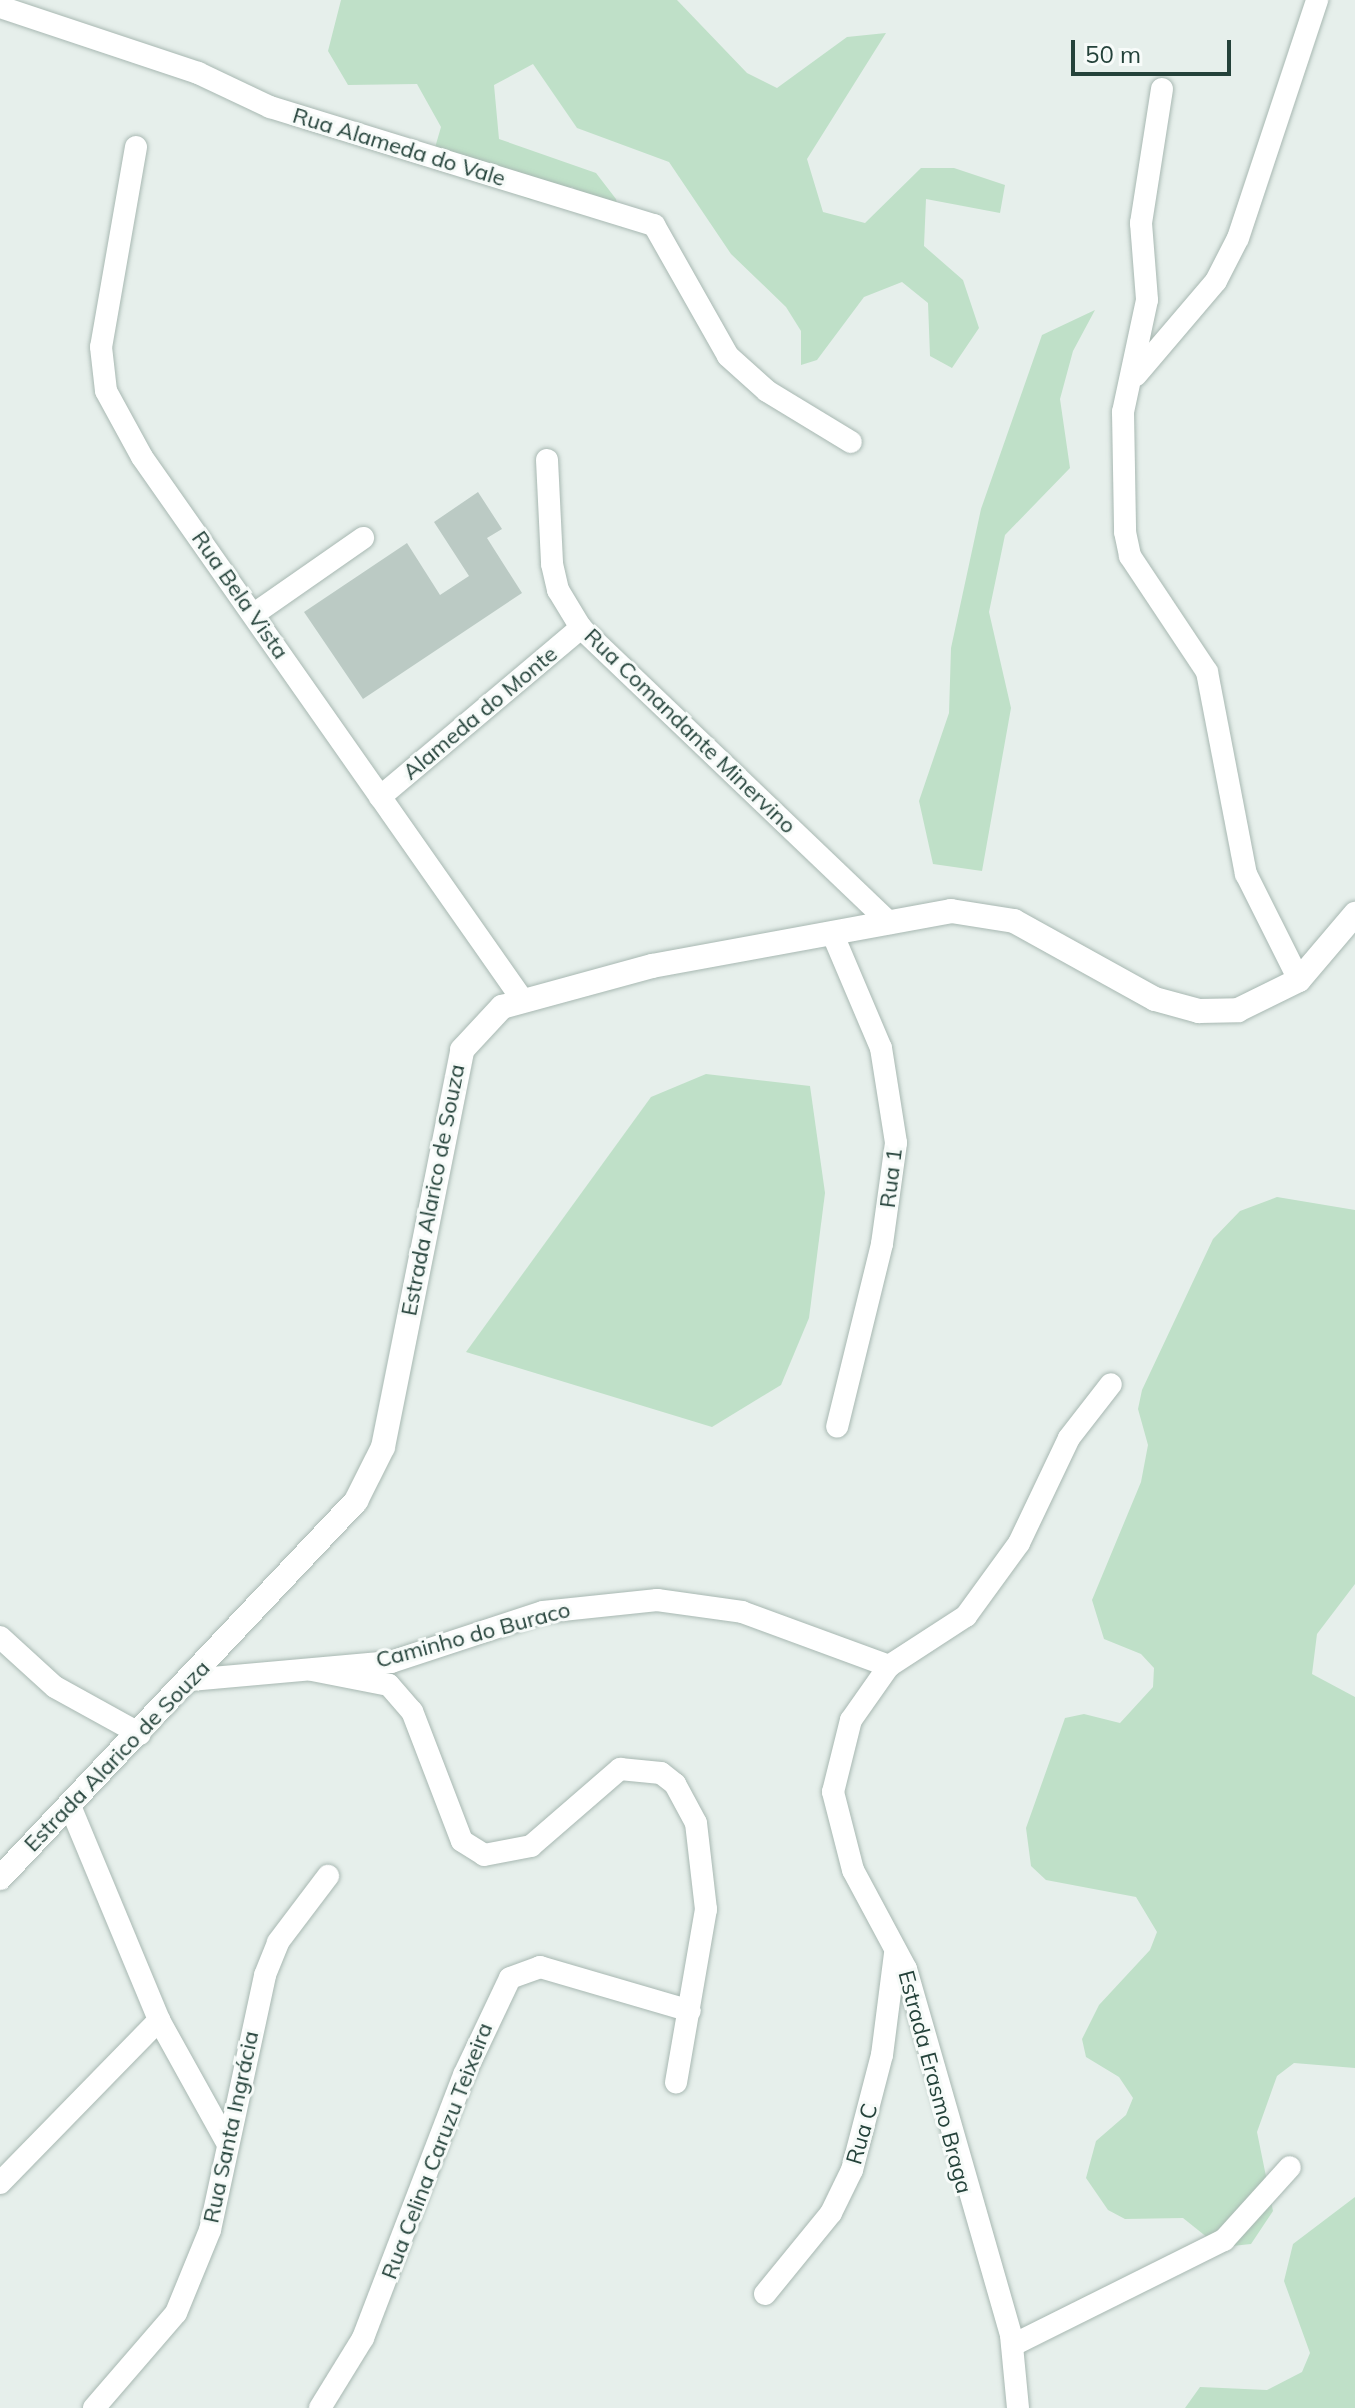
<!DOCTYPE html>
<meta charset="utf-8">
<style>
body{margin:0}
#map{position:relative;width:1355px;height:2408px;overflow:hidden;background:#e6efeb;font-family:Mulish,sans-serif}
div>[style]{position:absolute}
.green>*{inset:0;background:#bfe0c8}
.building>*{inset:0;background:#bbcac4}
.roads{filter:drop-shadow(0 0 2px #a8b8b2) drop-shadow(0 0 2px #a8b8b2)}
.street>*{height:22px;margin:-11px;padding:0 11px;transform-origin:11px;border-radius:11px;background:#fff}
.secondary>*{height:24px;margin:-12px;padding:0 12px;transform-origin:12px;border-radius:12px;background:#fff}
span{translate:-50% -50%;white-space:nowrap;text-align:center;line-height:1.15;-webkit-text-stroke:6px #f7fbf9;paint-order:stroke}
.street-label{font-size:22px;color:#24423a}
.scale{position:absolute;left:1071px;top:40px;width:160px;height:36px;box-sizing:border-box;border:4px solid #24423a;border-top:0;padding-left:10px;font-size:24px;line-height:28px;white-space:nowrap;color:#24423a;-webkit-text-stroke:6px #f7fbf9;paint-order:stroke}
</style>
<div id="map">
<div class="green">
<i style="clip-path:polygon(341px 0,677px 0,747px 73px,777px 88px,847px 37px,886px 33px,807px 159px,823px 212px,865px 223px,921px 168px,954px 168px,1005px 185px,1000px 213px,926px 199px,924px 246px,963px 280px,979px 328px,952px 368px,930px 356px,928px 303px,902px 282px,864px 297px,817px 360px,801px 365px,801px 331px,786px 307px,731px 254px,669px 162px,577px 128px,533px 64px,494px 85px,499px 139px,596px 173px,616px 199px,622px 228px,572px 187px,531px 200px,432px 158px,441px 127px,417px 84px,348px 85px,328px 51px)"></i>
<i style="clip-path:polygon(1095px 310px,1073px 351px,1060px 399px,1070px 468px,1005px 535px,989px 612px,1011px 708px,982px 871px,933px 864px,919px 801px,949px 713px,951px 648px,981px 509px,1042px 335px)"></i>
<i style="clip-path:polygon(706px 1074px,810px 1086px,825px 1193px,809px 1318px,781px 1385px,712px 1427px,466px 1352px,651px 1097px)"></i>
<i style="clip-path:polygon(1277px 1197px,1355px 1210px,1355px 1584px,1317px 1634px,1312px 1674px,1355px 1697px,1355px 2068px,1294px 2063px,1277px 2076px,1257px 2132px,1273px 2211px,1251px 2244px,1232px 2246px,1213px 2242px,1183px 2218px,1125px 2219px,1108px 2210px,1086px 2178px,1096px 2141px,1126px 2115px,1133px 2098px,1119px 2077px,1086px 2057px,1082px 2039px,1099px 2005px,1150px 1950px,1157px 1932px,1136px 1897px,1046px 1880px,1031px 1866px,1026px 1828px,1065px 1718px,1084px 1714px,1120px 1723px,1153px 1687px,1154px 1668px,1141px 1654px,1104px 1639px,1092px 1600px,1141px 1482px,1148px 1445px,1138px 1409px,1142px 1390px,1213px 1239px,1240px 1211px)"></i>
<i style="clip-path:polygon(1355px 2197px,1355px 2408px,1185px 2408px,1200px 2387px,1267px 2390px,1302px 2372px,1310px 2353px,1284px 2281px,1293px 2244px)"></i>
</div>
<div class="building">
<i style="clip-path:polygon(478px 492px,502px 529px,487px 538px,522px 593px,363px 699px,304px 612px,407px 543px,440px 595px,469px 576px,434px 522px)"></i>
</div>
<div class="roads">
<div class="street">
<i style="left:0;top:7px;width:209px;rotate:18.4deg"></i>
<i style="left:198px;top:73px;width:80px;rotate:25.3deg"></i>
<i style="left:270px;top:107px;width:402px;rotate:17.1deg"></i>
<i style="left:654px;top:225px;width:150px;rotate:60.5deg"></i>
<i style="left:728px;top:356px;width:52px;rotate:41.9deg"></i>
<i style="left:767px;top:391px;width:98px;rotate:31.3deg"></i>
<i style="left:1162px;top:89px;width:136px;rotate:98.9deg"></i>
<i style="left:1141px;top:223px;width:77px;rotate:85.5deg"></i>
<i style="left:1147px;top:300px;width:115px;rotate:102.1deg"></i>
<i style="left:1123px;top:412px;width:120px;rotate:89deg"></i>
<i style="left:1125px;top:532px;width:25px;rotate:78deg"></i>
<i style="left:1130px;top:556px;width:139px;rotate:56.4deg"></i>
<i style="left:1207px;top:672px;width:206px;rotate:79.1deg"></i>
<i style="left:1246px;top:874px;width:119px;rotate:63.4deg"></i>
<i style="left:136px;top:147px;width:203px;rotate:99.9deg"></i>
<i style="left:101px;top:347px;width:44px;rotate:83.5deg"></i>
<i style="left:106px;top:391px;width:75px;rotate:61.4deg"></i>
<i style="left:142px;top:457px;width:662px;rotate:54.97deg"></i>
<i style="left:1136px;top:375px;width:123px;rotate:-49.6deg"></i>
<i style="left:1216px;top:281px;width:48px;rotate:-62.9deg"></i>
<i style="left:1238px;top:238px;width:251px;rotate:-71.6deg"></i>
<i style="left:547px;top:460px;width:104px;rotate:87.2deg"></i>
<i style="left:552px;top:564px;width:27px;rotate:77deg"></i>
<i style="left:558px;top:590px;width:44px;rotate:58.8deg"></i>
<i style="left:581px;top:628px;width:427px;rotate:43.7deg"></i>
<i style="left:254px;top:614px;width:133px;rotate:-34.9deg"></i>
<i style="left:380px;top:797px;width:263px;rotate:-40.1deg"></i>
<i style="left:833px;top:935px;width:123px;rotate:67deg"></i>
<i style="left:881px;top:1048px;width:96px;rotate:81deg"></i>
<i style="left:896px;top:1143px;width:102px;rotate:97.9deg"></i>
<i style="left:882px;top:1244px;width:188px;rotate:103.8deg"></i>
<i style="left:0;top:1637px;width:74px;rotate:42.3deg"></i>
<i style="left:55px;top:1687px;width:97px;rotate:28.9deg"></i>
<i style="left:312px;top:1670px;width:78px;rotate:11deg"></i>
<i style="left:389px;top:1685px;width:35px;rotate:49deg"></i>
<i style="left:412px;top:1711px;width:139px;rotate:69deg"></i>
<i style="left:462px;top:1841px;width:26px;rotate:32deg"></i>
<i style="left:484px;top:1855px;width:48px;rotate:-10.8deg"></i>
<i style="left:531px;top:1846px;width:118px;rotate:-40.9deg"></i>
<i style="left:620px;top:1769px;width:41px;rotate:5.6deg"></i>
<i style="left:661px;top:1773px;width:18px;rotate:38deg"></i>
<i style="left:675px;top:1784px;width:44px;rotate:61.7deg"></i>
<i style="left:696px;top:1823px;width:87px;rotate:83.4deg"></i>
<i style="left:706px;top:1909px;width:176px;rotate:99.8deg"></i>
<i style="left:190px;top:1680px;width:202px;rotate:-5.1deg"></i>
<i style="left:391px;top:1662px;width:160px;rotate:-18.2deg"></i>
<i style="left:543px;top:1612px;width:115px;rotate:-6deg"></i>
<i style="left:657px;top:1600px;width:86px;rotate:8deg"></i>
<i style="left:742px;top:1612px;width:157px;rotate:20.2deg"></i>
<i style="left:70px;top:1806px;width:232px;rotate:67.4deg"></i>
<i style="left:159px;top:2020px;width:138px;rotate:61deg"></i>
<i style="left:0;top:2183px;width:228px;rotate:-45.7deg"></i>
<i style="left:765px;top:2294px;width:104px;rotate:-50.8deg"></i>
<i style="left:831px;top:2213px;width:48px;rotate:-64deg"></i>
<i style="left:852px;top:2170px;width:119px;rotate:-75.4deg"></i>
<i style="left:882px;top:2055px;width:103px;rotate:-82.7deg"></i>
<i style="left:1013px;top:2345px;width:236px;rotate:-26.5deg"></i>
<i style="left:1224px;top:2240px;width:98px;rotate:-47.9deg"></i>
<i style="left:94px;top:2408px;width:125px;rotate:-49.2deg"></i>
<i style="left:176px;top:2313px;width:90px;rotate:-67.7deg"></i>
<i style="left:210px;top:2230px;width:261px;rotate:-77.8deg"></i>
<i style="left:265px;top:1975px;width:35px;rotate:-68deg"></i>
<i style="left:278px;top:1942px;width:83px;rotate:-52.9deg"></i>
<i style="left:320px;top:2408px;width:82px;rotate:-58.4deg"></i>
<i style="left:363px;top:2338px;width:282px;rotate:-69deg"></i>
<i style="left:464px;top:2075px;width:107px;rotate:-64.6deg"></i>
<i style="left:510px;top:1978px;width:32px;rotate:-20deg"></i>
<i style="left:540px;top:1967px;width:156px;rotate:16.3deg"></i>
<i style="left:1018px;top:2408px;width:73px;rotate:-95.5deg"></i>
<i style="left:1011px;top:2335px;width:381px;rotate:-106deg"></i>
<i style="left:906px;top:1969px;width:112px;rotate:-118.2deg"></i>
<i style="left:853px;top:1870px;width:81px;rotate:-104.4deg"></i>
<i style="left:833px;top:1792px;width:74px;rotate:-76deg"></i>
<i style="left:851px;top:1720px;width:66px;rotate:-54.9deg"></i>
<i style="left:889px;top:1666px;width:92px;rotate:-33deg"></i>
<i style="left:966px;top:1616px;width:90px;rotate:-54deg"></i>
<i style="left:1019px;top:1543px;width:116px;rotate:-64.5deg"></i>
<i style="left:1069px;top:1438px;width:68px;rotate:-52.1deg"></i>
</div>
<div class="secondary">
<i style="left:0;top:1878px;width:519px;rotate:-46.64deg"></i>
<i style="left:356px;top:1501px;width:60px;rotate:-63.4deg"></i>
<i style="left:383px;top:1447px;width:405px;rotate:-78.7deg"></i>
<i style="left:462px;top:1050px;width:59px;rotate:-47.1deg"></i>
<i style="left:502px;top:1007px;width:156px;rotate:-15.3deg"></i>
<i style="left:652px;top:966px;width:304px;rotate:-10.4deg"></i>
<i style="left:951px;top:911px;width:64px;rotate:9deg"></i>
<i style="left:1014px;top:921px;width:161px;rotate:29deg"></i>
<i style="left:1155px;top:999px;width:46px;rotate:15.3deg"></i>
<i style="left:1199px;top:1011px;width:39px;rotate:-1deg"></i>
<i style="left:1238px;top:1010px;width:68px;rotate:-26.2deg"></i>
<i style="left:1299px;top:980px;width:87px;rotate:-49.7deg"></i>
</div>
</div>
<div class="street-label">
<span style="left:399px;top:147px;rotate:17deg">Rua Alameda do Vale</span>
<span style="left:240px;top:595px;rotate:55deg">Rua Bela Vista</span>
<span style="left:480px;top:713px;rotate:-40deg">Alameda do Monte</span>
<span style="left:690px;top:731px;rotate:44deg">Rua Comandante Minervino</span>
<span style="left:891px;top:1178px;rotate:-83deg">Rua 1</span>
<span style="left:433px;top:1190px;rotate:-79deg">Estrada Alarico de Souza</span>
<span style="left:473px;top:1635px;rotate:-15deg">Caminho do Buraco</span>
<span style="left:117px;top:1756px;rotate:-46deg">Estrada Alarico de Souza</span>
<span style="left:935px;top:2082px;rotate:75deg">Estrada Erasmo Braga</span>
<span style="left:231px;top:2127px;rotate:-78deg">Rua Santa Ingrácia</span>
<span style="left:862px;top:2134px;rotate:-74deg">Rua C</span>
<span style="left:437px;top:2151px;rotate:-69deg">Rua Celina Caruzu Teixeira</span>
</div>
<div class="scale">50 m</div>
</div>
